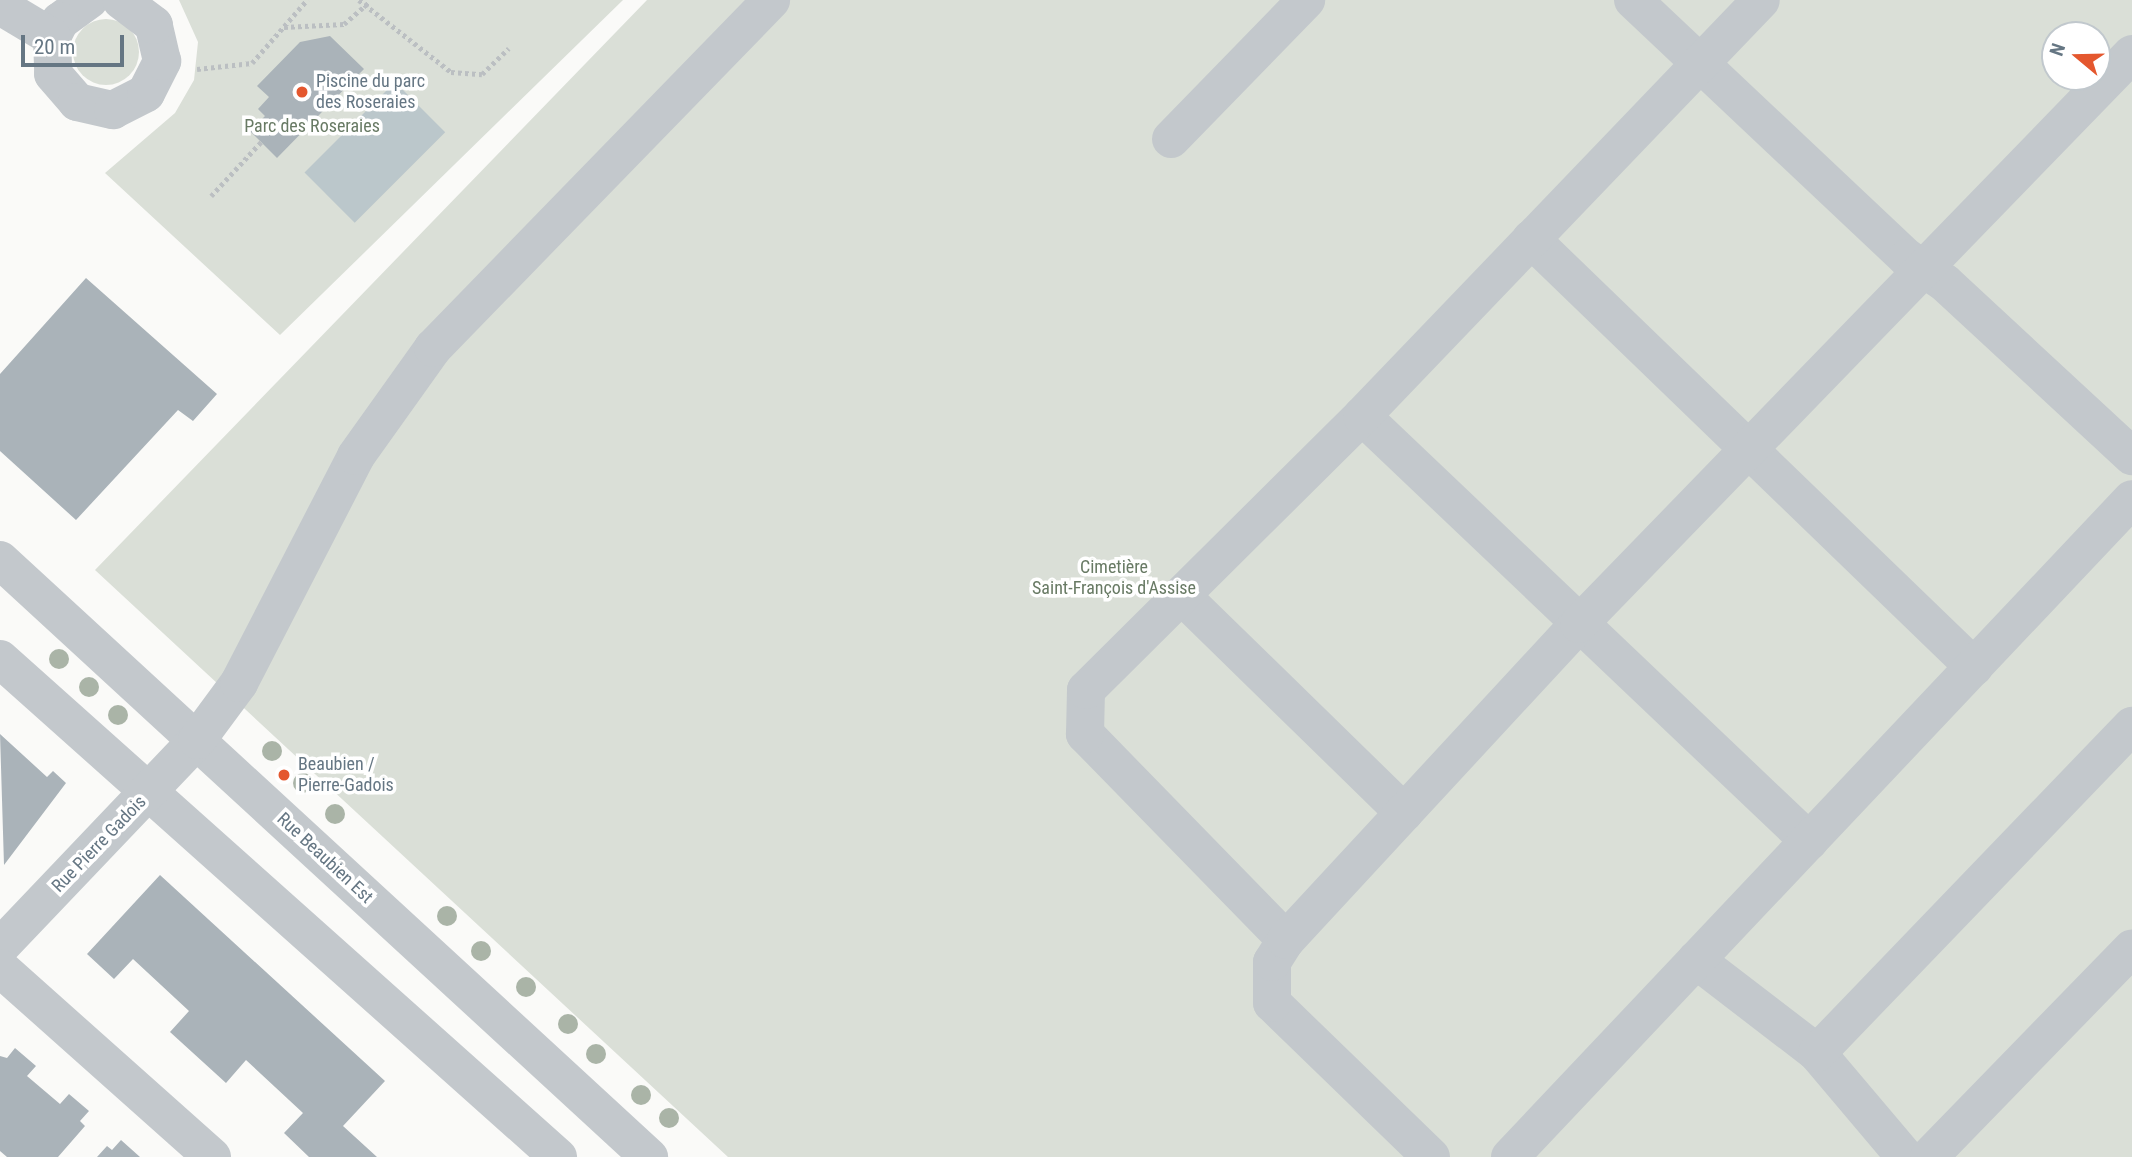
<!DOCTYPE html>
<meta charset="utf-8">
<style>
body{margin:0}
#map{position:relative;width:2132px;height:1157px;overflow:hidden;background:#fafaf8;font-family:"Roboto Condensed",sans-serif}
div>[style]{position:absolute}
.green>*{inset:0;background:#dadfd7}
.round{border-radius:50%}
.water>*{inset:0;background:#bbc7cb;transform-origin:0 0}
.building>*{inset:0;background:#aab3b9}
.path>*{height:4.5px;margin-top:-2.25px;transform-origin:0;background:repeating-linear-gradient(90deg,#bbbfc2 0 3.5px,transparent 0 7px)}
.minor>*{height:38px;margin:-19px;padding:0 19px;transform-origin:19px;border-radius:19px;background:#c3c8cc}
.trees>*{width:20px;height:20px;margin:-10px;border-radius:50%;background:#aab4a7}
.dots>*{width:19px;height:19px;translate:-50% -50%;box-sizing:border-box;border:4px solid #fff;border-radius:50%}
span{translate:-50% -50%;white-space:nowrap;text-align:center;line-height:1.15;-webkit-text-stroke:7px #fff;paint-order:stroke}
.poi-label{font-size:18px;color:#657683}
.left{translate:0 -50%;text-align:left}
.park-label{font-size:18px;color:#687a64}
.street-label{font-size:18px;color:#657683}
.north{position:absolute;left:2041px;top:21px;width:70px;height:70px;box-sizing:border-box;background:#fff;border:2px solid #c1c8cd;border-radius:50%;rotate:289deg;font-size:19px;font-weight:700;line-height:28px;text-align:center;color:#657683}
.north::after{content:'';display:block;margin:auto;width:24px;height:32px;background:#e4572e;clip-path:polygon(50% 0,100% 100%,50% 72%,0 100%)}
.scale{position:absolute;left:21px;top:35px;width:103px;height:32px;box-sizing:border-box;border:4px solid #657683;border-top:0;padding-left:9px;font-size:21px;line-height:24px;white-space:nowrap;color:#657683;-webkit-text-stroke:5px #fff;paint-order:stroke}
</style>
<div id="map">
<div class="green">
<i style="clip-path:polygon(179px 0,623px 0,280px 335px,105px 173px,175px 113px,194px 80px,198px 42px)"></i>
<i style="clip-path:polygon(evenodd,647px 0,2132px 0,2132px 1157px,728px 1157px,95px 570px,647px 0,2055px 35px,2097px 35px,2097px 77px,2055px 77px,2055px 35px)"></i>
<i class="round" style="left:73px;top:19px;width:66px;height:66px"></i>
</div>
<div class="water">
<i style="left:395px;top:82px;width:71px;height:128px;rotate:45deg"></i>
</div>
<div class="building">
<i style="clip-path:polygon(330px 36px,364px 69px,277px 158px,250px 131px,265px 116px,258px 109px,269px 97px,257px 86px,300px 42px)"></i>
<i style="clip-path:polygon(86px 278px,217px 394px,193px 421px,178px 410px,76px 520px,0 451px,0 374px)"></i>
<i style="clip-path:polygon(0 734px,47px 777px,53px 771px,66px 783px,4px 865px)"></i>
<i style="clip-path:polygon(160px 875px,385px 1081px,343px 1126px,377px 1157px,309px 1157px,284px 1133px,303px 1113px,246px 1060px,226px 1083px,170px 1032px,189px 1011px,133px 959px,114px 979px,87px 954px)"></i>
<i style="clip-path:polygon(15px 1048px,36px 1066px,27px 1076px,60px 1104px,69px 1094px,89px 1111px,80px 1121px,85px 1126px,58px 1157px,7px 1157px,0 1151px,0 1056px,7px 1058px)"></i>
<i style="clip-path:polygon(121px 1140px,140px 1157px,97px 1157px,107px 1146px,112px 1150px)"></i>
</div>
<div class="path">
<i style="left:359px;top:0;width:117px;rotate:38deg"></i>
<i style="left:451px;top:72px;width:31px;rotate:4deg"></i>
<i style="left:482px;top:74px;width:37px;rotate:-44deg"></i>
<i style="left:284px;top:27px;width:60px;rotate:-2.9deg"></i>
<i style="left:344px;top:24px;width:32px;rotate:-41deg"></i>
<i style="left:197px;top:69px;width:55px;rotate:-6.2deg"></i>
<i style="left:252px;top:63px;width:84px;rotate:-48.9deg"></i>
<i style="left:211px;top:196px;width:74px;rotate:-47.2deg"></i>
</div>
<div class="minor">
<i style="left:89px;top:0;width:36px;rotate:144deg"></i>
<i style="left:60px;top:21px;width:18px;rotate:117deg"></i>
<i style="left:52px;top:37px;width:37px;rotate:88deg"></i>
<i style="left:53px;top:74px;width:37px;rotate:49deg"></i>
<i style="left:77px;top:102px;width:37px;rotate:13deg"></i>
<i style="left:113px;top:110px;width:37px;rotate:-27deg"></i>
<i style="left:146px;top:93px;width:36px;rotate:-63deg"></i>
<i style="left:162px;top:61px;width:37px;rotate:-103deg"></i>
<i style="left:154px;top:25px;width:41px;rotate:-142.9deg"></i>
<i style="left:1633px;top:0;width:376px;rotate:43.3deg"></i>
<i style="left:1907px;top:258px;width:45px;rotate:33.3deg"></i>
<i style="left:1945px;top:283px;width:255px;rotate:42.8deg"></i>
<i style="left:0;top:6px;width:61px;rotate:30.8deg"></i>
<i style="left:1171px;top:139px;width:194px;rotate:-45.8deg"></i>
<i style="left:1531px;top:239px;width:616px;rotate:44.01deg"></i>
<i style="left:1362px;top:416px;width:617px;rotate:43.55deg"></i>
<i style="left:0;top:560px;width:882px;rotate:42.61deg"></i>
<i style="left:1183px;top:597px;width:309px;rotate:44.3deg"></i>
<i style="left:0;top:659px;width:748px;rotate:41.75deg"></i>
<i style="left:1286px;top:940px;width:288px;rotate:-134.3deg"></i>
<i style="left:1085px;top:734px;width:44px;rotate:-88.7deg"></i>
<i style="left:1086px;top:690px;width:389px;rotate:-44.8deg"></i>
<i style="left:1362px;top:416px;width:576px;rotate:-46.19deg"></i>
<i style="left:0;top:947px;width:286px;rotate:-46.4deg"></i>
<i style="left:197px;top:740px;width:71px;rotate:-53.6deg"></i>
<i style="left:239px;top:683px;width:255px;rotate:-62.7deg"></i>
<i style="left:356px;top:456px;width:133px;rotate:-54.5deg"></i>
<i style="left:433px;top:348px;width:485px;rotate:-45.8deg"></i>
<i style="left:1696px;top:960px;width:153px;rotate:37.5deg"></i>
<i style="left:1817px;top:1053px;width:136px;rotate:49.8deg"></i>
<i style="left:0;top:968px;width:284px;rotate:41.7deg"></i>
<i style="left:1817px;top:1053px;width:454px;rotate:-46.1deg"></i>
<i style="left:1431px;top:1157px;width:221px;rotate:-135.9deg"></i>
<i style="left:1272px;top:1003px;width:41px;rotate:-90deg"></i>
<i style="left:1272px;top:962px;width:26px;rotate:-58deg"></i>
<i style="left:1286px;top:940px;width:431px;rotate:-47.2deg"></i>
<i style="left:1579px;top:624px;width:794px;rotate:-45.87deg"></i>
<i style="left:1510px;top:1157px;width:905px;rotate:-46.61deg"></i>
<i style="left:1929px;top:1157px;width:291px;rotate:-45.8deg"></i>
</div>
<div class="trees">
<i style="left:59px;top:659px"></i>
<i style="left:89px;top:687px"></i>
<i style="left:118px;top:715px"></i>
<i style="left:272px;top:751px"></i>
<i style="left:303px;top:783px"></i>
<i style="left:335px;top:814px"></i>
<i style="left:447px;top:916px"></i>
<i style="left:481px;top:951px"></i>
<i style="left:526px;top:987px"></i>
<i style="left:568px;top:1024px"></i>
<i style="left:596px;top:1054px"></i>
<i style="left:641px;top:1095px"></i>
<i style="left:669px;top:1118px"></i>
</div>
<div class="dots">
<i style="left:302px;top:92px;background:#e4572e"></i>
<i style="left:284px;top:775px;background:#e4572e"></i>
</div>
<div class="poi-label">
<span class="left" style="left:316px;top:92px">Piscine du parc<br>des Roseraies</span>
<span class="left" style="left:298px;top:775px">Beaubien /<br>Pierre-Gadois</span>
</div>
<div class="park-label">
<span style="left:312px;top:126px">Parc des Roseraies</span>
<span style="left:1114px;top:578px">Cimetière<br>Saint-François d'Assise</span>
</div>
<div class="street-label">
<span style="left:99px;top:844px;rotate:-46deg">Rue Pierre Gadois</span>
<span style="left:325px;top:858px;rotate:43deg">Rue Beaubien Est</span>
</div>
<div class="north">N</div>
<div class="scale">20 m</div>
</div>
